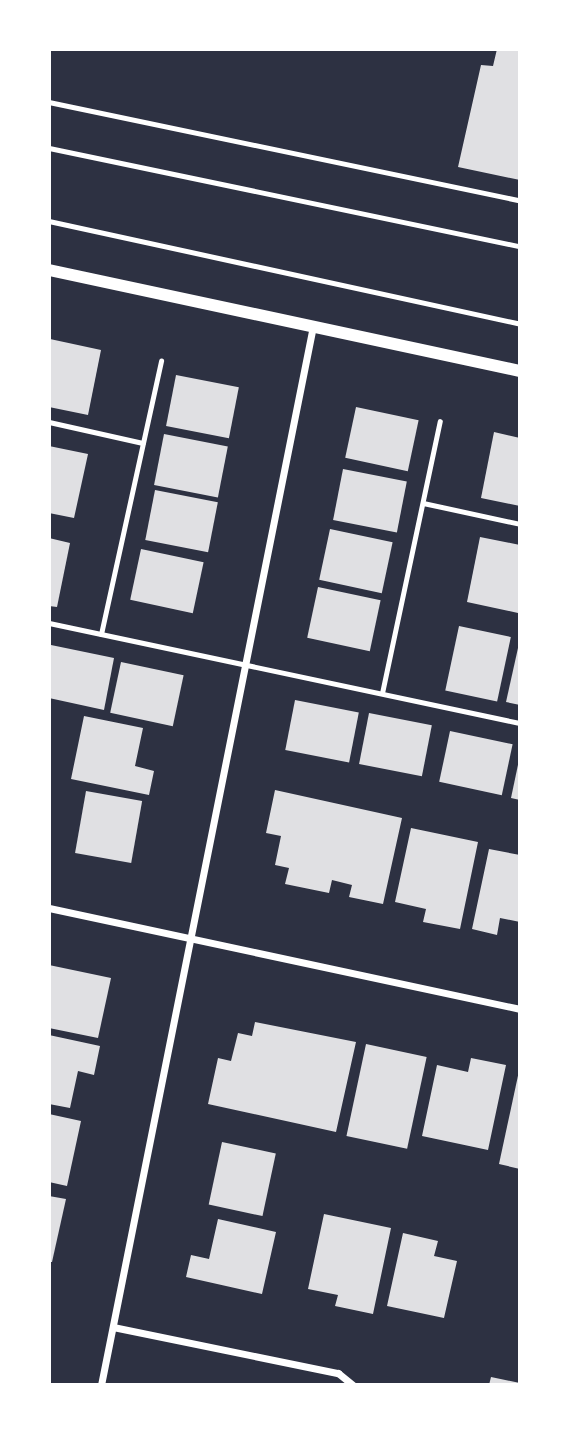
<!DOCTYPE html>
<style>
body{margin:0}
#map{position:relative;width:569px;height:1434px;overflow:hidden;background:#2d3142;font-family:Commissioner,sans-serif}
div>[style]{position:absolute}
.building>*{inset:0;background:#e0e0e3;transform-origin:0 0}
.path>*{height:4.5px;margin:-2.25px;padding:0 2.25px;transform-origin:2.25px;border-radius:2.25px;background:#fff}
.service>*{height:5px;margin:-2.5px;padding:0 2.5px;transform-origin:2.5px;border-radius:2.5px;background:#fff}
.minor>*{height:7px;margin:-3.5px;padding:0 3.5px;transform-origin:3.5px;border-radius:3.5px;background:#fff}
.tertiary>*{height:12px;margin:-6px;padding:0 6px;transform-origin:6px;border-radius:6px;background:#fff}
span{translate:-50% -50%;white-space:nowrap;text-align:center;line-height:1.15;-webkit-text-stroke:5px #fff;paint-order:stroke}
.frame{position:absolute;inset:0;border:51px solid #fff;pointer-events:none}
</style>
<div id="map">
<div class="building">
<i style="clip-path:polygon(497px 49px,520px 49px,520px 180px,458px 167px,481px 65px,493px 66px)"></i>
<i style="clip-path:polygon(50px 339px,101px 350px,88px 415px,49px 407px)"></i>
<i style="left:176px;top:375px;width:64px;height:52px;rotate:11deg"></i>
<i style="left:356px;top:407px;width:64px;height:52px;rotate:12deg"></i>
<i style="clip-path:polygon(494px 432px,520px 438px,520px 506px,481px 498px)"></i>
<i style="left:164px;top:434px;width:65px;height:52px;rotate:11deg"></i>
<i style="clip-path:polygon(49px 446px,88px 454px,74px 518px,49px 513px)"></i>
<i style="left:343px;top:469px;width:65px;height:52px;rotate:11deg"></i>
<i style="left:155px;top:490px;width:64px;height:51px;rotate:11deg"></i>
<i style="left:330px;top:529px;width:64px;height:52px;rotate:12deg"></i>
<i style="clip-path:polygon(480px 537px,520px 545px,518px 613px,467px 602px)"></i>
<i style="clip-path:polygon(49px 538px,70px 543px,57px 607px,49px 606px)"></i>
<i style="left:141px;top:549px;width:64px;height:52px;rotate:12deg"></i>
<i style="left:318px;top:587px;width:64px;height:52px;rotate:12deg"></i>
<i style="left:459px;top:626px;width:53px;height:66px;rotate:12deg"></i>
<i style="clip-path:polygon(520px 639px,520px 705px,506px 702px)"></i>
<i style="clip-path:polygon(51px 645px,114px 658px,104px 710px,49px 698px)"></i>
<i style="left:121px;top:662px;width:64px;height:52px;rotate:12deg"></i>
<i style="left:295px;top:700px;width:65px;height:51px;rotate:11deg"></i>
<i style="left:369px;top:713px;width:64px;height:52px;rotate:11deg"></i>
<i style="clip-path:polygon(84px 716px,143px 728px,135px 766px,154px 771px,149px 795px,71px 779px)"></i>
<i style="left:450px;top:731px;width:64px;height:52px;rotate:12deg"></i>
<i style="clip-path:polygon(519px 760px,520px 760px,520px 800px,511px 798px)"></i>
<i style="clip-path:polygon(275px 790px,402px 818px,383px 904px,349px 897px,352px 885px,332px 880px,329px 893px,285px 884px,289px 868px,275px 865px,281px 836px,266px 833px)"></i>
<i style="left:86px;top:791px;width:57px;height:63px;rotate:10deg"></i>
<i style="clip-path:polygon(411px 828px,478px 842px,460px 929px,423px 922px,426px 909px,395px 902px)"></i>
<i style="clip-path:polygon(489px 849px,520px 855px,520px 922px,500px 918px,497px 935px,472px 929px)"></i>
<i style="clip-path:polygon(49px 965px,111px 978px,98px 1038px,49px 1028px)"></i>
<i style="clip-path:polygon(255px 1022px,356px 1042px,336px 1132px,208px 1104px,218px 1058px,231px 1061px,238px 1033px,252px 1036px)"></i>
<i style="clip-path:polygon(49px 1035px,100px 1046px,94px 1075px,78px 1071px,70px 1108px,49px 1104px)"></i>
<i style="left:366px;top:1044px;width:62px;height:94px;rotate:12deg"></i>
<i style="clip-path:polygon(471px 1058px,506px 1065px,488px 1150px,422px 1136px,437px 1065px,468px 1072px)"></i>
<i style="clip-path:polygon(519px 1071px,520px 1071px,520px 1169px,499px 1164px)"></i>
<i style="clip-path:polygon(49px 1114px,81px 1121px,67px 1186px,49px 1182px)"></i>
<i style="left:222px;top:1142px;width:55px;height:64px;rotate:12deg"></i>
<i style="clip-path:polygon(49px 1196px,66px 1199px,52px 1262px,49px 1262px)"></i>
<i style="clip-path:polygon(324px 1214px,391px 1228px,373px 1314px,335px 1306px,338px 1295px,308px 1289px)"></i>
<i style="clip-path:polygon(218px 1219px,276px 1232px,262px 1294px,186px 1277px,191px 1255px,209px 1259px)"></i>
<i style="clip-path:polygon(403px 1233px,438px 1241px,434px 1256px,457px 1261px,444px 1318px,387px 1306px)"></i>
<i style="clip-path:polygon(491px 1377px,520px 1383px,520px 1385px,489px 1385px)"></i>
</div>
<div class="path">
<i style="left:49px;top:102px;width:481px;rotate:11.8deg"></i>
<i style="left:49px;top:221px;width:482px;rotate:12.3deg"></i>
</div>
<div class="service">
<i style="left:49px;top:148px;width:481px;rotate:11.8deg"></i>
<i style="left:49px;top:422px;width:96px;rotate:12.6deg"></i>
<i style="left:423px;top:503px;width:99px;rotate:12.2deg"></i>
<i style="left:49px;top:623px;width:481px;rotate:12deg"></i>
<i style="left:101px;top:634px;width:280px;rotate:-77.6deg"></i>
<i style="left:382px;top:693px;width:278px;rotate:-78deg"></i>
</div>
<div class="minor">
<i style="left:49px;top:908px;width:482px;rotate:12.1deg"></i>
<i style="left:113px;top:1327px;width:230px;rotate:11.6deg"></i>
<i style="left:338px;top:1373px;width:19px;rotate:39deg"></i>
<i style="left:101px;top:1385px;width:1080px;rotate:-78.68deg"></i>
</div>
<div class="tertiary">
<i style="left:49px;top:270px;width:482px;rotate:12.1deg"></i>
</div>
<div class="frame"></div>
</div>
